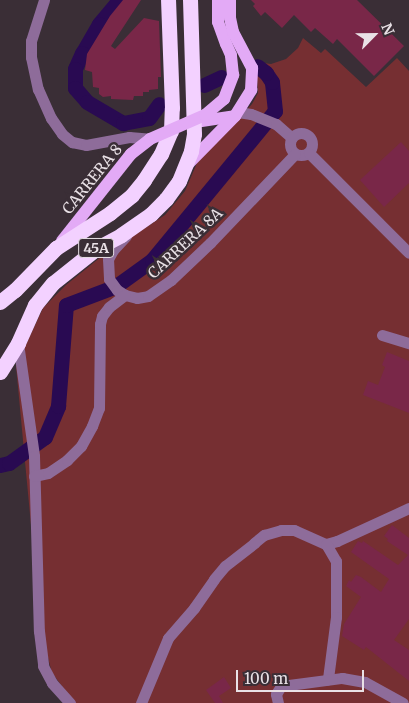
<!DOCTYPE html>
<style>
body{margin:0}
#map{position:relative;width:409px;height:703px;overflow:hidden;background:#3a2e36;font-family:Merriweather,serif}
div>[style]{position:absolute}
.green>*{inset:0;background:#762f32}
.river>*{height:15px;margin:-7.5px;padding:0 7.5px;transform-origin:7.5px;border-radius:7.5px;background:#290a52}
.building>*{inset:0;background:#792748}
.minor>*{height:11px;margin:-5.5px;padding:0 5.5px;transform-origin:5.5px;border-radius:5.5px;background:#8e6c9a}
.minor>.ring{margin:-5.5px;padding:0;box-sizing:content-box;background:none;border:11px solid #8e6c9a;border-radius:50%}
.major>*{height:12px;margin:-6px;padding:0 6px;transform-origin:6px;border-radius:6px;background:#e3aaf6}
.highway>*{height:15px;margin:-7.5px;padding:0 7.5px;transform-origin:7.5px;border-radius:7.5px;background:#f3d1ff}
.major-bridge>*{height:12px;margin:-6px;padding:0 6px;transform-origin:6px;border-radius:6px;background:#e3aaf6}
span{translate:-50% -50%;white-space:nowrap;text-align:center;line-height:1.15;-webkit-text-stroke:5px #3a2e36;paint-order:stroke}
.shield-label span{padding:1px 4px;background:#3a2e36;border:1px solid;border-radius:4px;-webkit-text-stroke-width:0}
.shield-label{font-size:14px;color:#e9e1e6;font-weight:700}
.street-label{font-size:15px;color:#e9e1e6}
.north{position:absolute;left:349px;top:10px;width:50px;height:50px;-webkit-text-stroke:4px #3a2e36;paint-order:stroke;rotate:67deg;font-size:14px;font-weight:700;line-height:20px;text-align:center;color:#e9e1e6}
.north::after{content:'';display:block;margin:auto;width:18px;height:22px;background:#e9e1e6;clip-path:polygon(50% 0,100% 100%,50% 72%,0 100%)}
.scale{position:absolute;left:236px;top:670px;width:128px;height:22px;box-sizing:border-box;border:2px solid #e9e1e6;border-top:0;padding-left:6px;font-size:15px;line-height:18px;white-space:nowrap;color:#e9e1e6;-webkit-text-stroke:4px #3a2e36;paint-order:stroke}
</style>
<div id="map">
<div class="green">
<i style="clip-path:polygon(303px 38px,321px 53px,325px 49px,366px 87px,397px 58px,409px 71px,409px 703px,75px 703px,52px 673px,41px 631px,16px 366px,43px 308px,66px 285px,102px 256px,165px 215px,185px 191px,197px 163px,252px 104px,258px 93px,256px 62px,271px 64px,286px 59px,298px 48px)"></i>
</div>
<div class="river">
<i style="left:119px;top:0;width:31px;rotate:130deg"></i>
<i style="left:99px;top:24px;width:34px;rotate:120deg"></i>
<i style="left:82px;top:53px;width:17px;rotate:114deg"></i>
<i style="left:75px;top:69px;width:19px;rotate:90deg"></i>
<i style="left:75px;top:88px;width:18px;rotate:49deg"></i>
<i style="left:87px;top:102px;width:42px;rotate:30.3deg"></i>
<i style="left:123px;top:123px;width:26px;rotate:-11deg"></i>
<i style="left:149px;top:118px;width:17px;rotate:-54deg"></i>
<i style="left:204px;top:85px;width:19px;rotate:-25deg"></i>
<i style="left:0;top:465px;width:9px;rotate:-13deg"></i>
<i style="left:9px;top:463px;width:44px;rotate:-35.8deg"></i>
<i style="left:45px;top:437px;width:34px;rotate:-67deg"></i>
<i style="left:58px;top:406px;width:101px;rotate:-85.5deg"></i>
<i style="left:66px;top:305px;width:53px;rotate:-20.8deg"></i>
<i style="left:116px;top:286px;width:44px;rotate:-35.8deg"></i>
<i style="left:152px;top:260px;width:193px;rotate:-50.5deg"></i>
<i style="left:275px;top:111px;width:29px;rotate:-96deg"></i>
<i style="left:272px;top:82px;width:11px;rotate:-124deg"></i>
<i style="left:266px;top:73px;width:11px;rotate:-142deg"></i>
</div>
<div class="building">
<i style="clip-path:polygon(123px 0,141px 0,111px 46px,115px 49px,144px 18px,159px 21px,161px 77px,158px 77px,158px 89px,149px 90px,149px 92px,143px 92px,143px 96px,134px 96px,133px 100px,111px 99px,111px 96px,103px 97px,99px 94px,99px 88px,93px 87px,92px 72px,85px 70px,87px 54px,110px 16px)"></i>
<i style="clip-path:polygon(251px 0,357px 0,404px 46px,374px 76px,337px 39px,333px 44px,315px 28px,311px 32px,294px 15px,282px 28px,265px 12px,261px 16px,253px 6px,255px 4px)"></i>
<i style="clip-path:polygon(401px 142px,409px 151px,409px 183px,384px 207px,360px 180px)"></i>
<i style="clip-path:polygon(387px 352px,409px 361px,409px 413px,363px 395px,368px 381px,378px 385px,385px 367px,382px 365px)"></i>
<i style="clip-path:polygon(392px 525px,409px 538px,409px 619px,394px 640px,409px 650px,409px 681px,366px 647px,364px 650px,342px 636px,344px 624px,361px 597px,346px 586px,349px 580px,351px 582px,356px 575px,361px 577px,381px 592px,389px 579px,351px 552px,358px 541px,362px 543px,363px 541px,398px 565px,408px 555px,387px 541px,388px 539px,384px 536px)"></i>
<i style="clip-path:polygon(224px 677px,231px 688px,219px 696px,223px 703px,215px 703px,206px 690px)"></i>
</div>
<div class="minor">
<i style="left:44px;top:0;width:43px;rotate:107.6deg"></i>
<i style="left:31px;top:41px;width:16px;rotate:90deg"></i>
<i style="left:31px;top:57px;width:33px;rotate:78deg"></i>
<i style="left:38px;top:89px;width:32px;rotate:66deg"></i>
<i style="left:51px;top:118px;width:19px;rotate:55deg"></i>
<i style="left:62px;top:134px;width:13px;rotate:39deg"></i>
<i style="left:72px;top:142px;width:14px;rotate:12deg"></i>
<i style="left:86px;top:145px;width:44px;rotate:-10.5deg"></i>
<i style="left:129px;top:137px;width:21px;rotate:5deg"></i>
<i style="left:238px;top:112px;width:13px;rotate:9deg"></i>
<i style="left:251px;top:114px;width:27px;rotate:22deg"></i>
<i style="left:276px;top:124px;width:21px;rotate:41deg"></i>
<i class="ring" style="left:290px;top:133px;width:11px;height:11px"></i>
<i style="left:309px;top:153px;width:141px;rotate:45deg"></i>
<i style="left:126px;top:236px;width:19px;rotate:133deg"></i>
<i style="left:113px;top:250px;width:10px;rotate:119deg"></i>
<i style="left:108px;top:259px;width:20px;rotate:87deg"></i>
<i style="left:109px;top:279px;width:14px;rotate:54deg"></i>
<i style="left:117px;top:290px;width:9px;rotate:32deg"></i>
<i style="left:125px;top:295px;width:12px;rotate:14deg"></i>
<i style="left:137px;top:298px;width:11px;rotate:-10deg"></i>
<i style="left:148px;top:296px;width:28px;rotate:-35deg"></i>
<i style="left:171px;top:280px;width:54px;rotate:-43.5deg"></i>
<i style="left:210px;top:243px;width:123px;rotate:-46.3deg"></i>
<i style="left:382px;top:335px;width:28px;rotate:17deg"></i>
<i style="left:18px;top:343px;width:114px;rotate:81.9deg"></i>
<i style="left:34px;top:456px;width:175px;rotate:88.4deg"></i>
<i style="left:39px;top:631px;width:35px;rotate:83deg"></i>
<i style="left:43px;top:666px;width:19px;rotate:62deg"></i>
<i style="left:52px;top:683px;width:27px;rotate:48deg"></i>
<i style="left:34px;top:476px;width:14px;rotate:-12deg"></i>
<i style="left:48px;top:473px;width:23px;rotate:-34deg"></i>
<i style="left:67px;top:460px;width:20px;rotate:-45deg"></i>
<i style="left:81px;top:446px;width:23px;rotate:-61deg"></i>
<i style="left:92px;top:426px;width:19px;rotate:-69deg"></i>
<i style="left:99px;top:408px;width:84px;rotate:-89.3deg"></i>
<i style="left:100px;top:324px;width:8px;rotate:-76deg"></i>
<i style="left:102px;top:316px;width:11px;rotate:-52deg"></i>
<i style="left:109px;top:307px;width:20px;rotate:-37deg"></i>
<i style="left:326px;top:544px;width:11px;rotate:-15deg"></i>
<i style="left:337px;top:541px;width:79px;rotate:-24.6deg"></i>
<i style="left:141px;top:703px;width:70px;rotate:-67.4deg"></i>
<i style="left:168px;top:638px;width:40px;rotate:-49deg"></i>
<i style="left:194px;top:608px;width:35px;rotate:-55deg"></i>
<i style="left:214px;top:579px;width:17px;rotate:-50deg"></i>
<i style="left:225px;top:566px;width:37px;rotate:-38deg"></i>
<i style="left:254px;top:543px;width:13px;rotate:-39deg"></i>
<i style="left:264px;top:535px;width:18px;rotate:-16deg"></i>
<i style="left:281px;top:530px;width:13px"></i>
<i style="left:294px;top:530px;width:35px;rotate:24deg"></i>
<i style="left:326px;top:544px;width:20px;rotate:60deg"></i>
<i style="left:336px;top:561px;width:56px;rotate:90deg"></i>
<i style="left:336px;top:617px;width:63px;rotate:97.4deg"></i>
<i style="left:278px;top:703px;width:9px;rotate:-103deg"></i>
<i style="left:276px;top:694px;width:9px;rotate:-58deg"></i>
<i style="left:281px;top:686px;width:62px;rotate:-7.5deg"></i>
<i style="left:342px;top:678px;width:23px;rotate:10deg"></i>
<i style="left:365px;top:682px;width:43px;rotate:28.9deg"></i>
</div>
<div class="major">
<i style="left:218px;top:0;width:22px;rotate:90deg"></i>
<i style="left:218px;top:22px;width:23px;rotate:70deg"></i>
<i style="left:195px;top:122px;width:40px;rotate:-8.5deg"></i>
<i style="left:187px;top:165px;width:69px;rotate:-45.6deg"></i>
<i style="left:235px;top:116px;width:31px;rotate:-58deg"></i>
<i style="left:251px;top:90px;width:22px;rotate:-87deg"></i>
<i style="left:252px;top:68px;width:41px;rotate:-117.8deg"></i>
<i style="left:233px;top:32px;width:14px;rotate:-102deg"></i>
<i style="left:230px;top:18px;width:18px;rotate:-90deg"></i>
<i style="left:62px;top:241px;width:111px;rotate:-51.6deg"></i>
<i style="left:131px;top:154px;width:24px;rotate:-38deg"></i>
</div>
<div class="highway">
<i style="left:0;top:302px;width:19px;rotate:-39deg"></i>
<i style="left:15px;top:290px;width:59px;rotate:-45.7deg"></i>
<i style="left:56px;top:248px;width:64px;rotate:-32.9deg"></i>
<i style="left:110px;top:213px;width:28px;rotate:-39deg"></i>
<i style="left:132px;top:195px;width:19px;rotate:-51deg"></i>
<i style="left:144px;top:180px;width:31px;rotate:-57deg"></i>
<i style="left:161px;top:154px;width:25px;rotate:-67deg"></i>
<i style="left:171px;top:131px;width:23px;rotate:-88deg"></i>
<i style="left:172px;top:108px;width:108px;rotate:-92.1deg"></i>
<i style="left:0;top:372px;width:34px;rotate:-58deg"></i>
<i style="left:18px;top:343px;width:42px;rotate:-65.9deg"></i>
<i style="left:35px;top:305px;width:28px;rotate:-51deg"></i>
<i style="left:53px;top:283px;width:56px;rotate:-38.5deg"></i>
<i style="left:97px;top:248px;width:27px;rotate:-28deg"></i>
<i style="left:121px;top:235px;width:37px;rotate:-35deg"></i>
<i style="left:151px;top:214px;width:21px;rotate:-45deg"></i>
<i style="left:166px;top:199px;width:22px;rotate:-54deg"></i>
<i style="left:179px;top:181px;width:32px;rotate:-68deg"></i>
<i style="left:191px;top:151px;width:17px;rotate:-80deg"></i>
<i style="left:194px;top:134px;width:134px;rotate:-91.7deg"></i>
</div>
<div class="major-bridge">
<i style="left:150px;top:139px;width:60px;rotate:-23.6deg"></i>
<i style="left:205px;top:115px;width:25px;rotate:-40deg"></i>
<i style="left:224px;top:99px;width:26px;rotate:-69deg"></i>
<i style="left:233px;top:75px;width:20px;rotate:-96deg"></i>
<i style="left:231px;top:55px;width:12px;rotate:-114deg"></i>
</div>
<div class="shield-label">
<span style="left:96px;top:248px">45A</span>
</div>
<div class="street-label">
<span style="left:92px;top:179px;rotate:-51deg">CARRERA 8</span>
<span style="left:185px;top:243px;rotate:-43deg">CARRERA 8A</span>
</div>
<div class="north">N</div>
<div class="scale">100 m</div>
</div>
